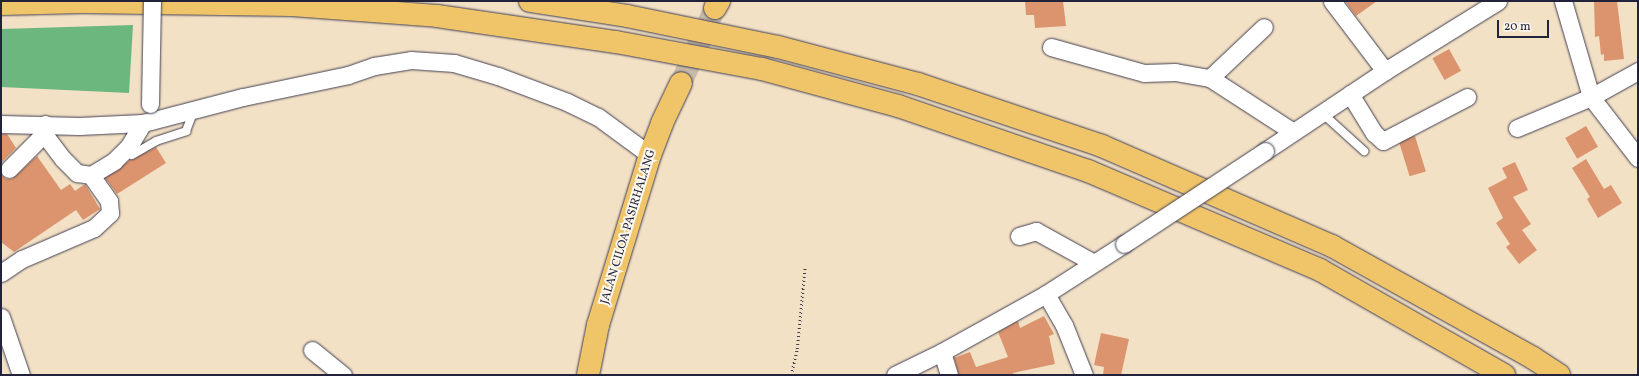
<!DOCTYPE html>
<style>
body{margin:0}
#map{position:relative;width:1639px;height:376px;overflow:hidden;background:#f3e1c6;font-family:Vollkorn,serif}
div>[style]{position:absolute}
.forest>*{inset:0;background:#6cb77e}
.building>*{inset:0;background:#db946e;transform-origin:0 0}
.primary-tunnel>*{height:22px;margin-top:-11px;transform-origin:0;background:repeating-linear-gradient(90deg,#c9bbaa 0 22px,transparent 0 33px)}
.path>*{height:2.5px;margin-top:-1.25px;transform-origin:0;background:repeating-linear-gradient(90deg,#413f50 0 1px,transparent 0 4px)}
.roads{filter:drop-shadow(0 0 1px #413f50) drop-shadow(0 0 1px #413f50)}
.service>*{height:8px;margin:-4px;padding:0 4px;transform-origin:4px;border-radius:4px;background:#fff}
.minor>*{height:17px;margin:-8.5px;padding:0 8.5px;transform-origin:8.5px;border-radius:8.5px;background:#fff}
.primary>*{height:22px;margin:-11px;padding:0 11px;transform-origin:11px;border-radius:11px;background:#f0c469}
.motorway>*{height:22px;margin:-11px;padding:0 11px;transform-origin:11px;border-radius:11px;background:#f0c469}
.bridges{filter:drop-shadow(0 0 1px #413f50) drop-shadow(0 0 1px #413f50)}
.minor-bridge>*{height:17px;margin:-8.5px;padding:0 8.5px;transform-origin:8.5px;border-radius:8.5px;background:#fff}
span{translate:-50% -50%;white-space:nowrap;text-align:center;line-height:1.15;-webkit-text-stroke:4px #fbf7ec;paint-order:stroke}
.street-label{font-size:12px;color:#22223b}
.frame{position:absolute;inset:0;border:2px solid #22223b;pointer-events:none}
.scale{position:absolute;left:1497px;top:20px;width:52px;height:18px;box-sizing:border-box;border:2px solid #22223b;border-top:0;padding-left:5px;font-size:12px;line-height:14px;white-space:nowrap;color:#22223b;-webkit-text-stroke:3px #fbf7ec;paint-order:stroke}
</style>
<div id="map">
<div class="forest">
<i style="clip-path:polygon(133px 25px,129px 93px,1px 87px,1px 29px)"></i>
</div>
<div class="building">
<i style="clip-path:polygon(1025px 1px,1063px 1px,1066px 26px,1035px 28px,1034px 15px,1026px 15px)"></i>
<i style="clip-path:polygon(1345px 1px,1377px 1px,1356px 16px)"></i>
<i style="clip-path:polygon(1594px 1px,1617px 1px,1624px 59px,1604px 61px,1604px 54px,1601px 55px,1599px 36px,1595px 37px)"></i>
<i style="left:1449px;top:49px;width:25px;height:19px;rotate:61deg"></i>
<i style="left:1586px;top:126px;width:24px;height:24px;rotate:60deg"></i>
<i style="clip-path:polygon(1px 134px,7px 134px,16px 148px,1px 163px)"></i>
<i style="left:1415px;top:136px;width:37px;height:17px;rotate:73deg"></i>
<i style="clip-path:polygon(156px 147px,166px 163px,117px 194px,105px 178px,130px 160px)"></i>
<i style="clip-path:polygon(37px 156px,61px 190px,70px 184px,75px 191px,85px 184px,100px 209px,83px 220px,76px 210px,14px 252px,1px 242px,1px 175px,6px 179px,12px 179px)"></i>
<i style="clip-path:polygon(1586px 159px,1604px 189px,1611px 185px,1622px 203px,1598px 218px,1587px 199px,1590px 197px,1572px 168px)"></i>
<i style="clip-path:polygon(1515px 162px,1528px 190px,1513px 197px,1531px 224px,1522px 230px,1537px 250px,1519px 264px,1506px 247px,1510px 244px,1496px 223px,1503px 218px,1488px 188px,1507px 178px,1502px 168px)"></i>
<i style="clip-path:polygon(1044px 316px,1054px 334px,1049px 336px,1055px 364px,1013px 373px,1014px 375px,959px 375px,954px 358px,970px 352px,976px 367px,1008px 357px,998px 332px,1018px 321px,1020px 328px)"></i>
<i style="clip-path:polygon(1101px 333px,1129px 339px,1121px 375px,1103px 375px,1104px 367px,1094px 365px)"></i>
</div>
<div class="primary-tunnel">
<i style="left:681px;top:83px;width:82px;rotate:-65.6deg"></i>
</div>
<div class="path">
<i style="left:791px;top:375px;width:27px;rotate:-77deg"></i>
<i style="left:797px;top:349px;width:83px;rotate:-84.5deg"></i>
</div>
<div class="roads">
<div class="service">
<i style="left:1322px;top:113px;width:57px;rotate:42.1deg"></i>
<i style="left:132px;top:155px;width:28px;rotate:-30deg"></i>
<i style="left:156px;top:141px;width:32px;rotate:-18deg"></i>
<i style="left:186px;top:131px;width:22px;rotate:-69deg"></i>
</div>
<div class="minor">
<i style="left:1332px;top:1px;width:88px;rotate:52.9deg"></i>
<i style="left:1563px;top:1px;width:100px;rotate:73.7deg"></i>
<i style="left:1591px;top:97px;width:77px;rotate:52.4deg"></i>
<i style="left:1051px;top:47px;width:97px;rotate:15.6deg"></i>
<i style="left:1144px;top:73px;width:31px;rotate:-2deg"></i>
<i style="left:1175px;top:72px;width:36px;rotate:10deg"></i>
<i style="left:1210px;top:78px;width:99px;rotate:33deg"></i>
<i style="left:1210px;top:78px;width:74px;rotate:-43.4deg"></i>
<i style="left:1350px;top:94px;width:46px;rotate:58.4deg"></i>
<i style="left:1374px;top:133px;width:12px;rotate:42deg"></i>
<i style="left:1383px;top:141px;width:95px;rotate:-27.6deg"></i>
<i style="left:1px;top:124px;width:78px;rotate:1.5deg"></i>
<i style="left:79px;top:126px;width:64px;rotate:-2.7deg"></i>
<i style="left:143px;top:123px;width:103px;rotate:-14.6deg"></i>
<i style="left:243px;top:97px;width:107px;rotate:-11.8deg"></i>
<i style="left:348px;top:75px;width:28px;rotate:-19deg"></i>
<i style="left:374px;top:66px;width:37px;rotate:-9deg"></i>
<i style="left:411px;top:60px;width:43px;rotate:4deg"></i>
<i style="left:454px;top:63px;width:46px;rotate:16.5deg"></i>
<i style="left:498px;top:76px;width:74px;rotate:20.6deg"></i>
<i style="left:567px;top:102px;width:34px;rotate:26deg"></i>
<i style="left:598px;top:117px;width:64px;rotate:36.2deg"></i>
<i style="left:45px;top:124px;width:10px;rotate:96deg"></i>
<i style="left:44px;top:134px;width:31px;rotate:53deg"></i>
<i style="left:63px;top:159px;width:20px;rotate:45deg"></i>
<i style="left:77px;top:173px;width:14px;rotate:8deg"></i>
<i style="left:91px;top:175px;width:27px;rotate:-31deg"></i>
<i style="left:114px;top:161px;width:21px;rotate:-45deg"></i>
<i style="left:129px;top:146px;width:27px;rotate:-59deg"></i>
<i style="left:1517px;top:128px;width:80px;rotate:-22.7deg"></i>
<i style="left:1591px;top:97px;width:54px;rotate:-29deg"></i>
<i style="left:1265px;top:151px;width:144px;rotate:-33.7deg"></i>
<i style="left:1385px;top:71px;width:133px;rotate:-31.8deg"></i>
<i style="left:9px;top:169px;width:49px;rotate:-45deg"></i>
<i style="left:1019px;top:236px;width:18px;rotate:-16deg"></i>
<i style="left:1036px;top:231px;width:66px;rotate:28.9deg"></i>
<i style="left:1px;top:273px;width:25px;rotate:-34deg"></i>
<i style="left:22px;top:259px;width:78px;rotate:-23.3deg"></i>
<i style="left:94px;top:228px;width:22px;rotate:-43deg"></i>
<i style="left:110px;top:213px;width:12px;rotate:-95deg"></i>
<i style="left:109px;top:201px;width:32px;rotate:-125deg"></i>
<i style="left:1046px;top:294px;width:36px;rotate:60deg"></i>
<i style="left:1064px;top:325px;width:54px;rotate:68.2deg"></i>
<i style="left:1px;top:317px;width:61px;rotate:71deg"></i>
<i style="left:312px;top:350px;width:40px;rotate:39deg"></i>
<i style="left:942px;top:352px;width:24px;rotate:73deg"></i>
<i style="left:895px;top:375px;width:52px;rotate:-26.1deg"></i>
<i style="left:942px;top:352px;width:119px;rotate:-29.1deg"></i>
<i style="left:1046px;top:294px;width:93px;rotate:-32.7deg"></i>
</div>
<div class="primary">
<i style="left:715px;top:8px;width:8px;rotate:-60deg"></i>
<i style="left:588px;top:375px;width:51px;rotate:-78.7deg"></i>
<i style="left:598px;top:325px;width:178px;rotate:-73deg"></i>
<i style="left:650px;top:155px;width:34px;rotate:-69deg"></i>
<i style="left:662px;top:123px;width:44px;rotate:-64.6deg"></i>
</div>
<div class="motorway">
<i style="left:530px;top:1px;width:98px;rotate:8.8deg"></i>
<i style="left:627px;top:16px;width:154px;rotate:11.6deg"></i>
<i style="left:778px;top:47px;width:145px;rotate:14.8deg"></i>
<i style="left:918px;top:84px;width:194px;rotate:18.6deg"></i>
<i style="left:1102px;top:146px;width:251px;rotate:23.5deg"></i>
<i style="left:1332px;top:246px;width:230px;rotate:29.1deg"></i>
<i style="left:1533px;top:358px;width:31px;rotate:33deg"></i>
<i style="left:1px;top:4px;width:81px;rotate:-1.4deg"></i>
<i style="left:82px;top:2px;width:210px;rotate:0.8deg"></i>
<i style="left:292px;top:5px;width:145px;rotate:4.3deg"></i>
<i style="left:437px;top:16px;width:181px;rotate:8.3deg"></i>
<i style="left:616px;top:42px;width:148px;rotate:10.5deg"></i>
<i style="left:762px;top:69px;width:141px;rotate:15.2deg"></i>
<i style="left:898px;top:106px;width:201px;rotate:18.9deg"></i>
<i style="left:1088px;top:171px;width:252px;rotate:23.1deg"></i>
<i style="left:1320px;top:270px;width:212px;rotate:29.7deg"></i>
</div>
</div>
<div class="bridges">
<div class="minor-bridge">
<i style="left:150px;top:104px;width:103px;rotate:-88.9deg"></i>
<i style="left:1124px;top:244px;width:169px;rotate:-33.4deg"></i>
</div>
</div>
<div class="street-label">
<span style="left:629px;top:227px;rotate:-73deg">JALAN CILOA PASIRHALANG</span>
</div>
<div class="frame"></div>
<div class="scale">20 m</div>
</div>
